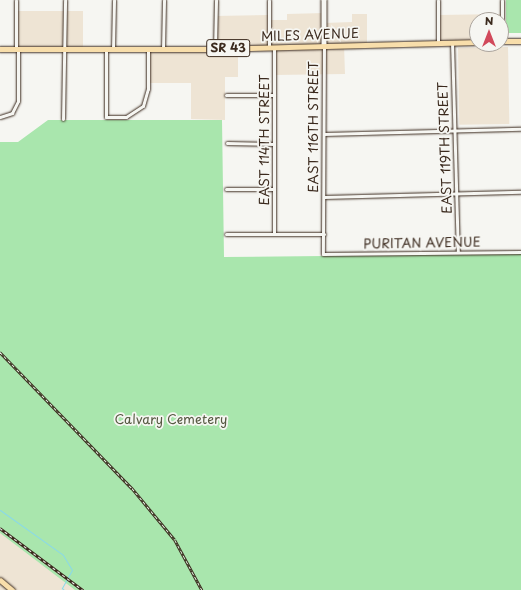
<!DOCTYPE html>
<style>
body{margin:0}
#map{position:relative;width:521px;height:590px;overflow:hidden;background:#f6f6f2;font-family:"Playpen Sans",sans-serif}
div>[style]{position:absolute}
.built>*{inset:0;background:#eee4d4;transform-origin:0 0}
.green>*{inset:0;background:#a9e6ad;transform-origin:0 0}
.stream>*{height:1px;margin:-0.5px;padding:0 0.5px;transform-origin:0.5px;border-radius:0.5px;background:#8ad9e8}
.roads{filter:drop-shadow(0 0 1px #3b2a1e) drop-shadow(0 0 1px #3b2a1e)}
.minor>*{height:3px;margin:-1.5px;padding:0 1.5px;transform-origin:1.5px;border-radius:1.5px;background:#f6f6f2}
.secondary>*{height:4.5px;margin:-2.25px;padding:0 2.25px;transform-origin:2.25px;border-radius:2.25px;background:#f6f6f2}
.primary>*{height:5px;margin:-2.5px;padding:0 2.5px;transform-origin:2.5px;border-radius:2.5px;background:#f8deab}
.rail>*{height:2.5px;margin-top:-1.25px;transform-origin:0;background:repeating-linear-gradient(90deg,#f6f6f2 0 3px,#3b2a1e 0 6px);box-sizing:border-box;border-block:1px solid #3b2a1e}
span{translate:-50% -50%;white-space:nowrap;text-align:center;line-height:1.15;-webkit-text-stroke:3.5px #f6f6f2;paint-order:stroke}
.shield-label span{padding:1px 3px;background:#f6f6f2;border:1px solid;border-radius:3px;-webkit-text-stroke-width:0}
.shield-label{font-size:12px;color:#3b2a1e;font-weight:700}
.street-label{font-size:13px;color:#3b2a1e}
.park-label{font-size:13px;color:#565942}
.north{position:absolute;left:469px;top:12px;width:40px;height:40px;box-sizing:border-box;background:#f6f6f2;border:1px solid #aba49d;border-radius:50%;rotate:0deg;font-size:11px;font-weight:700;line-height:16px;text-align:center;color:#3b2a1e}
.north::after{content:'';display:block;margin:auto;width:14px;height:18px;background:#d1495b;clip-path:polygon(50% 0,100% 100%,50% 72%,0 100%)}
</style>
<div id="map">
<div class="built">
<i style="left:16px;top:11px;width:67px;height:38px"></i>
<i style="clip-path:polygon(324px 13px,324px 23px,352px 22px,352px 14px,367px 14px,367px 45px,344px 45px,345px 74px,274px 75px,274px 47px,238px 48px,238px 77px,225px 77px,225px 120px,191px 119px,191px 83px,148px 83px,148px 49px,215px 49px,215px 16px,269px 15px,269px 20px,287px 20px,287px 14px)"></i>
<i style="clip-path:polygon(502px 14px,501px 20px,477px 20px,477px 42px,438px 43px,438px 15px)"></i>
<i style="left:508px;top:47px;width:77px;height:50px;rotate:89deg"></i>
<i style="clip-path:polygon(0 530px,79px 590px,0 590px)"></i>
</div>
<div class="green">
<i style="left:506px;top:0;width:15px;height:33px"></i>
<i style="clip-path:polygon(48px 120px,222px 120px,224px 257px,521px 254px,521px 590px,75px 590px,0 533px,0 142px,18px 142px)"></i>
</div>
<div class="stream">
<i style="left:0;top:510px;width:77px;rotate:35.5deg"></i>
<i style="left:63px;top:555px;width:17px;rotate:59deg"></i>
<i style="left:72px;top:570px;width:21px;rotate:119deg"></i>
<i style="left:62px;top:588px;width:3px;rotate:45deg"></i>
</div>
<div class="roads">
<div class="minor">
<i style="left:438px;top:0;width:43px;rotate:90deg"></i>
<i style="left:502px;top:0;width:41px;rotate:90deg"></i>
<i style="left:452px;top:42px;width:210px;rotate:88.4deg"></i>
<i style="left:324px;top:46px;width:208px;rotate:90.3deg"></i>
<i style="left:323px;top:254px;width:198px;rotate:-0.6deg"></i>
<i style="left:274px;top:47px;width:186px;rotate:90deg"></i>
<i style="left:269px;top:48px;width:48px;rotate:-90deg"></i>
<i style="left:16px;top:49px;width:49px;rotate:-90deg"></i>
<i style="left:106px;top:49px;width:68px;rotate:90deg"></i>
<i style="left:106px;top:117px;width:20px"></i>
<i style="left:126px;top:117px;width:20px;rotate:-33deg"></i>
<i style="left:143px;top:106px;width:18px;rotate:-74deg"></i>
<i style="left:148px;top:89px;width:40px;rotate:-90deg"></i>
<i style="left:113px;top:49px;width:49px;rotate:-88.8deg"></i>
<i style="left:163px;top:49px;width:49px;rotate:-88.8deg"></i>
<i style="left:215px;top:49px;width:49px;rotate:-88.8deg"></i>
<i style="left:226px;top:95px;width:48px"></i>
<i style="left:0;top:117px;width:13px;rotate:-18deg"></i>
<i style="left:12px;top:113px;width:13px;rotate:-63deg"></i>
<i style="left:18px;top:101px;width:52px;rotate:-90deg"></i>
<i style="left:63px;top:119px;width:119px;rotate:-89deg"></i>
<i style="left:324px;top:134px;width:197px;rotate:-1.5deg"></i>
<i style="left:227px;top:143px;width:47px;rotate:1.2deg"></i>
<i style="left:226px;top:189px;width:48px"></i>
<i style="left:324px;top:197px;width:197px;rotate:-1.5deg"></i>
<i style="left:226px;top:234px;width:98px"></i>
</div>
<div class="secondary">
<i style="left:324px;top:0;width:45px;rotate:90deg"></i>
</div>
<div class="primary">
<i style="left:501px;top:41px;width:20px"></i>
<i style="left:0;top:49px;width:215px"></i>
<i style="left:215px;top:49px;width:262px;rotate:-1.5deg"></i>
<i style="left:0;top:580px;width:16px;rotate:40deg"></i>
</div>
</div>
<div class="rail">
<i style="left:0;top:352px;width:190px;rotate:45.9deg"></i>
<i style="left:132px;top:488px;width:67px;rotate:50.4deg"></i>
<i style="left:175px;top:540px;width:57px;rotate:61.6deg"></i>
<i style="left:0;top:528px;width:104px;rotate:36.8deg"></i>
</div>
<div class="shield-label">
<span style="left:228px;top:48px">SR 43</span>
</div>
<div class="street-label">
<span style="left:310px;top:35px;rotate:-2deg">MILES AVENUE</span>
<span style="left:313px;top:127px;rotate:-90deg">EAST 116TH STREET</span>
<span style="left:264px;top:140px;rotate:-90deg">EAST 114TH STREET</span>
<span style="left:445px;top:148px;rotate:-92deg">EAST 119TH STREET</span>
<span style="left:422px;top:243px;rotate:-1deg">PURITAN AVENUE</span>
</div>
<div class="park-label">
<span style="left:171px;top:419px">Calvary Cemetery</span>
</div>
<div class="north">N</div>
</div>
